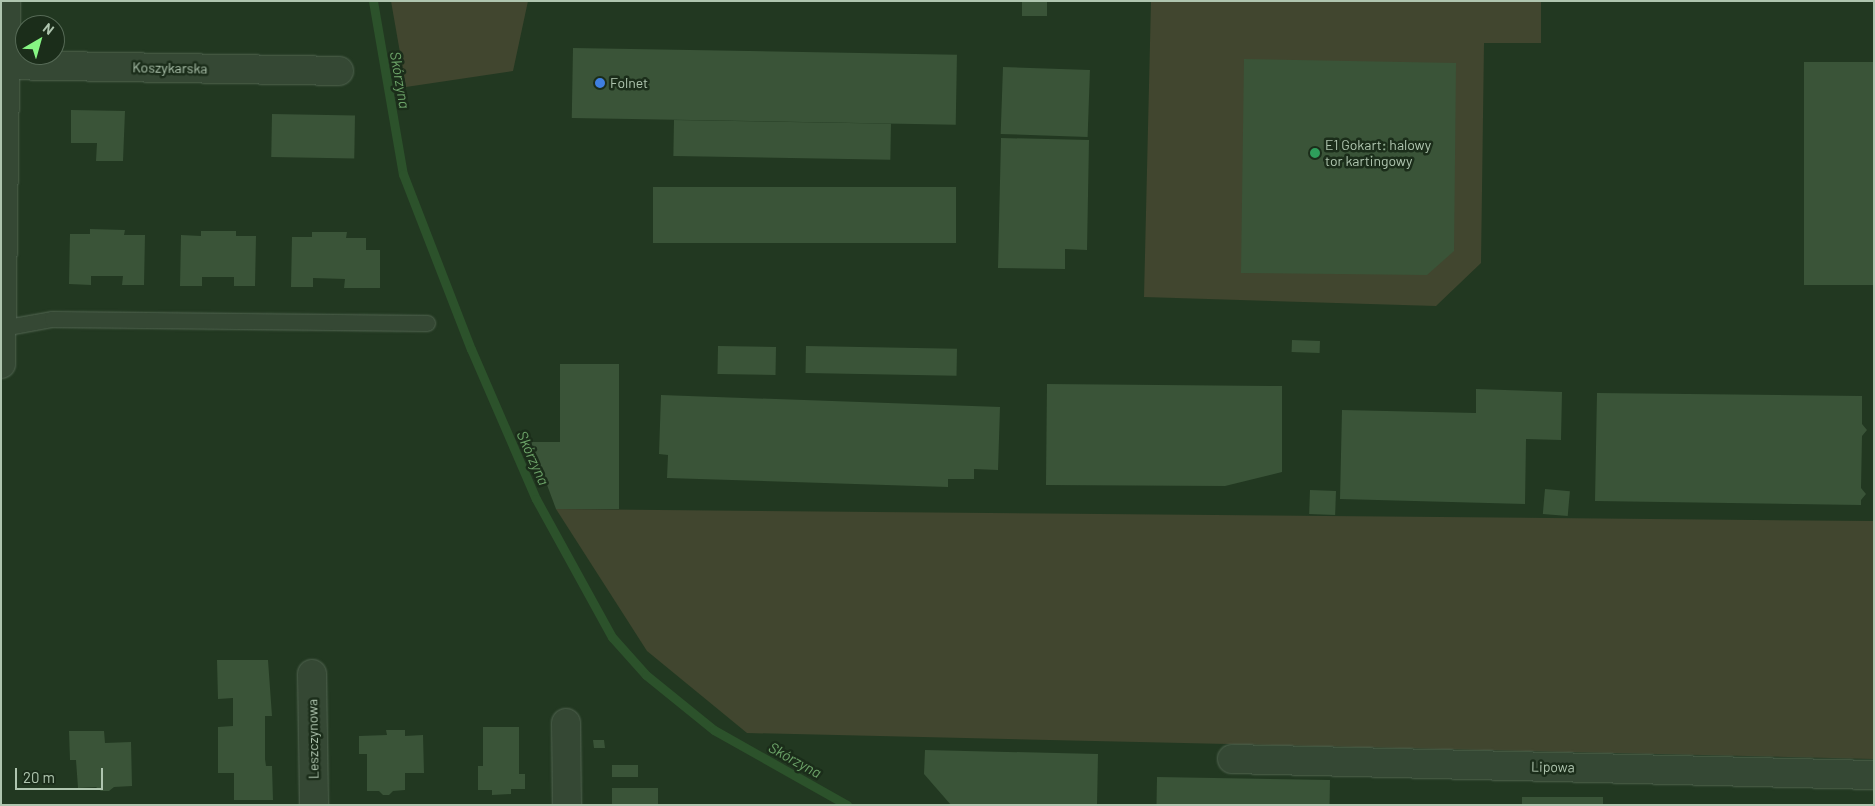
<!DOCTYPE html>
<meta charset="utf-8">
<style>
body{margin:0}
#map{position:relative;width:1875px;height:806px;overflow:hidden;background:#223821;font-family:Barlow,sans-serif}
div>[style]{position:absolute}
.green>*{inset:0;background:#41462f}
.stream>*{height:9px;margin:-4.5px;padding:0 4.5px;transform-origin:4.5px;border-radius:4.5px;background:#2c522b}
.building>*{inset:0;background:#3a5438;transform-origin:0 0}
.roads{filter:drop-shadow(0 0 1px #536652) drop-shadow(0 0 1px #536652)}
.lane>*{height:15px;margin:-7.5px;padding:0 7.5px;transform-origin:7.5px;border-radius:7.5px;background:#354834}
.street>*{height:28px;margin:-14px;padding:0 14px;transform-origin:14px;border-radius:14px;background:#354834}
.dots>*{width:14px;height:14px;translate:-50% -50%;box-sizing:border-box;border:2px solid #1b2d1a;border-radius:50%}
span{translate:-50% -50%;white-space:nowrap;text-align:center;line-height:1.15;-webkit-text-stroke:5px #1b2d1a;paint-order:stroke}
.street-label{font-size:14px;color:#afc5af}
.poi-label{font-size:14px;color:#afc5af}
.left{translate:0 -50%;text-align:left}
.water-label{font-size:15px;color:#6ca368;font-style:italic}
.frame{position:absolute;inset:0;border:2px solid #afc5af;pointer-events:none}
.north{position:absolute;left:15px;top:15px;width:50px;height:50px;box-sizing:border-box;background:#1b2d1a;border:1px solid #566a56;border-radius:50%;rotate:38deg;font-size:14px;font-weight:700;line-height:20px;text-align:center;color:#afc5af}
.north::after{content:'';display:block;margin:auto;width:18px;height:22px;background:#86f583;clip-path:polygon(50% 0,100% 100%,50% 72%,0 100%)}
.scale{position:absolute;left:15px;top:768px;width:88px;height:22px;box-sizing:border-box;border:2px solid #afc5af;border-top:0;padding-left:6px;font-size:15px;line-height:18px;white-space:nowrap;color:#afc5af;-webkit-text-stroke:4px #1b2d1a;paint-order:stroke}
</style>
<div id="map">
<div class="green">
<i style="clip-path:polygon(391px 1px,528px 1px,513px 71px,406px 87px)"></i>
<i style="clip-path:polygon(1151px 1px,1541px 1px,1541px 43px,1484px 43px,1481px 263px,1436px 306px,1144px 297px)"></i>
<i style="clip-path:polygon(556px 509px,1874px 521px,1874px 759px,747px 733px,647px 651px)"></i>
</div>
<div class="stream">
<i style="left:373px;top:1px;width:176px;rotate:80.2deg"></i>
<i style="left:403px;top:174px;width:188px;rotate:68.8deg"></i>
<i style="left:471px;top:349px;width:163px;rotate:66.6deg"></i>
<i style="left:536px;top:499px;width:158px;rotate:61.2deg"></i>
<i style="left:612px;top:637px;width:51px;rotate:48.2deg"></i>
<i style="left:646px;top:675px;width:87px;rotate:39deg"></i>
<i style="left:714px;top:730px;width:153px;rotate:29.4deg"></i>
</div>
<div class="building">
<i style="left:1022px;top:1px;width:25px;height:15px"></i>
<i style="left:573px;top:48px;width:384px;height:70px;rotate:1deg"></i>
<i style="clip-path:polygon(1244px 59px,1456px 63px,1454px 251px,1427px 275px,1241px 273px)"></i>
<i style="left:1804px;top:62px;width:70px;height:223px"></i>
<i style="left:1003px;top:67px;width:87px;height:67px;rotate:2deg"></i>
<i style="clip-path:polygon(71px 110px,125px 111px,123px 161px,96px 161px,97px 143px,71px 143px)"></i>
<i style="left:272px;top:114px;width:83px;height:43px;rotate:1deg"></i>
<i style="left:674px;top:120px;width:217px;height:36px;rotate:1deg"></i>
<i style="clip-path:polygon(1001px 138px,1089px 140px,1087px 250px,1065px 249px,1065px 269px,998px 268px)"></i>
<i style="left:653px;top:187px;width:303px;height:56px"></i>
<i style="clip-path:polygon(90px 229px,125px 230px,124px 235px,145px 235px,144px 285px,122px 285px,123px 276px,91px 276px,91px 285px,69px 284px,70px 234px,90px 234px)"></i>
<i style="clip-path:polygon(201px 231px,236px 231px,236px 236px,256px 236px,255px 286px,234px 286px,234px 277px,202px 277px,202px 286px,180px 286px,181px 235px,201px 236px)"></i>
<i style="clip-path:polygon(312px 232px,347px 232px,346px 238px,366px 238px,366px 250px,380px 250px,380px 288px,344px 288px,345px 279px,313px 278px,313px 287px,291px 287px,292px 237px,312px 237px)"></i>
<i style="left:1292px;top:340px;width:28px;height:12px;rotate:2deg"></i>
<i style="left:718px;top:346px;width:58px;height:28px;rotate:1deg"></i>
<i style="left:806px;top:346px;width:151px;height:27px;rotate:1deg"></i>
<i style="clip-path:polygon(560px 364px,619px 364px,619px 509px,556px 509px,531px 442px,560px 442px)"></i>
<i style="clip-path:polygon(1047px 384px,1282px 386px,1282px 472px,1225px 486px,1046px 485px)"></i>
<i style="clip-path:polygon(1476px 389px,1562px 392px,1561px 440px,1526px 439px,1525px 504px,1340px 499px,1342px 410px,1476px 413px)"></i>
<i style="clip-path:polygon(1597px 393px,1862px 396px,1862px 424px,1867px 430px,1862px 436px,1861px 488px,1866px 494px,1861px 500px,1861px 505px,1595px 501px)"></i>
<i style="clip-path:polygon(661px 395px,1000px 407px,998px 470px,974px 469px,974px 479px,948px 479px,948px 487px,667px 478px,668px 455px,659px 454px)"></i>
<i style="left:1545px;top:489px;width:25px;height:25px;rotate:5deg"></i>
<i style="left:1310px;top:490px;width:26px;height:24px;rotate:2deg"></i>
<i style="clip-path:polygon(217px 660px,268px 660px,272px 716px,265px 716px,265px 759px,266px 766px,272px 766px,273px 800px,234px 800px,234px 773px,218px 773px,218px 727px,233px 726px,233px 698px,218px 699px)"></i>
<i style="clip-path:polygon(483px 727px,519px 727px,519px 774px,525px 774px,525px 789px,511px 789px,511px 794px,492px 795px,492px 790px,478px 790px,478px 766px,483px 766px)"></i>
<i style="clip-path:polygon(386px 730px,405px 730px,405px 736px,423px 735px,424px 773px,405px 773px,405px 790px,393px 791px,389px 795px,383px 795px,379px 791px,367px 791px,367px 754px,359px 754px,359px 736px,387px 735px)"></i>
<i style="clip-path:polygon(69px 731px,104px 731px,105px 743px,131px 742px,132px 786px,114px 787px,109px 791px,101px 791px,96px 787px,78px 788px,76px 760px,70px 760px)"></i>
<i style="clip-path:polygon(593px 740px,604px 740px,605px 748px,594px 748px)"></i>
<i style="clip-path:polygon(925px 750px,1098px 754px,1097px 805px,951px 805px,924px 774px)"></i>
<i style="left:612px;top:765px;width:26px;height:12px"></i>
<i style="left:1157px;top:777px;width:173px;height:28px;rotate:1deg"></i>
<i style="left:658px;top:788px;width:17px;height:46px;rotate:90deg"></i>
<i style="left:1522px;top:797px;width:81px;height:8px"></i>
</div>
<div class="roads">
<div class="lane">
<i style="left:2px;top:328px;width:51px;rotate:-10.2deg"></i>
<i style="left:52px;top:319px;width:375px;rotate:0.6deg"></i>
</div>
<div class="street">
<i style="left:1px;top:65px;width:338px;rotate:1deg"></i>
<i style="left:1px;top:364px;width:363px;rotate:-89.2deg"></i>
<i style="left:312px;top:674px;width:131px;rotate:89.1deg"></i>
<i style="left:566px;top:723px;width:82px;rotate:89.3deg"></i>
<i style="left:1232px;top:759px;width:642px;rotate:1.43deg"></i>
</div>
</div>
<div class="dots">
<i style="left:600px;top:83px;background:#3f7fe0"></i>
<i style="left:1315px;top:153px;background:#2e9e5b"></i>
</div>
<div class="street-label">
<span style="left:170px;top:68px;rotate:1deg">Koszykarska</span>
<span style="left:313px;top:739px;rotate:-91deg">Leszczynowa</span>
<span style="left:1553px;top:767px;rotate:1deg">Lipowa</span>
</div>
<div class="poi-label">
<span class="left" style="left:610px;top:83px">Folnet</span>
<span class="left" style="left:1325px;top:153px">E1 Gokart: halowy<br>tor kartingowy</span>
</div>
<div class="water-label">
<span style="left:400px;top:80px;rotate:80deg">Skórzyna</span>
<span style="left:533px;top:458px;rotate:66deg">Skórzyna</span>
<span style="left:795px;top:760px;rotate:29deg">Skórzyna</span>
</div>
<div class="frame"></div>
<div class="north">N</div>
<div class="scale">20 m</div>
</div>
